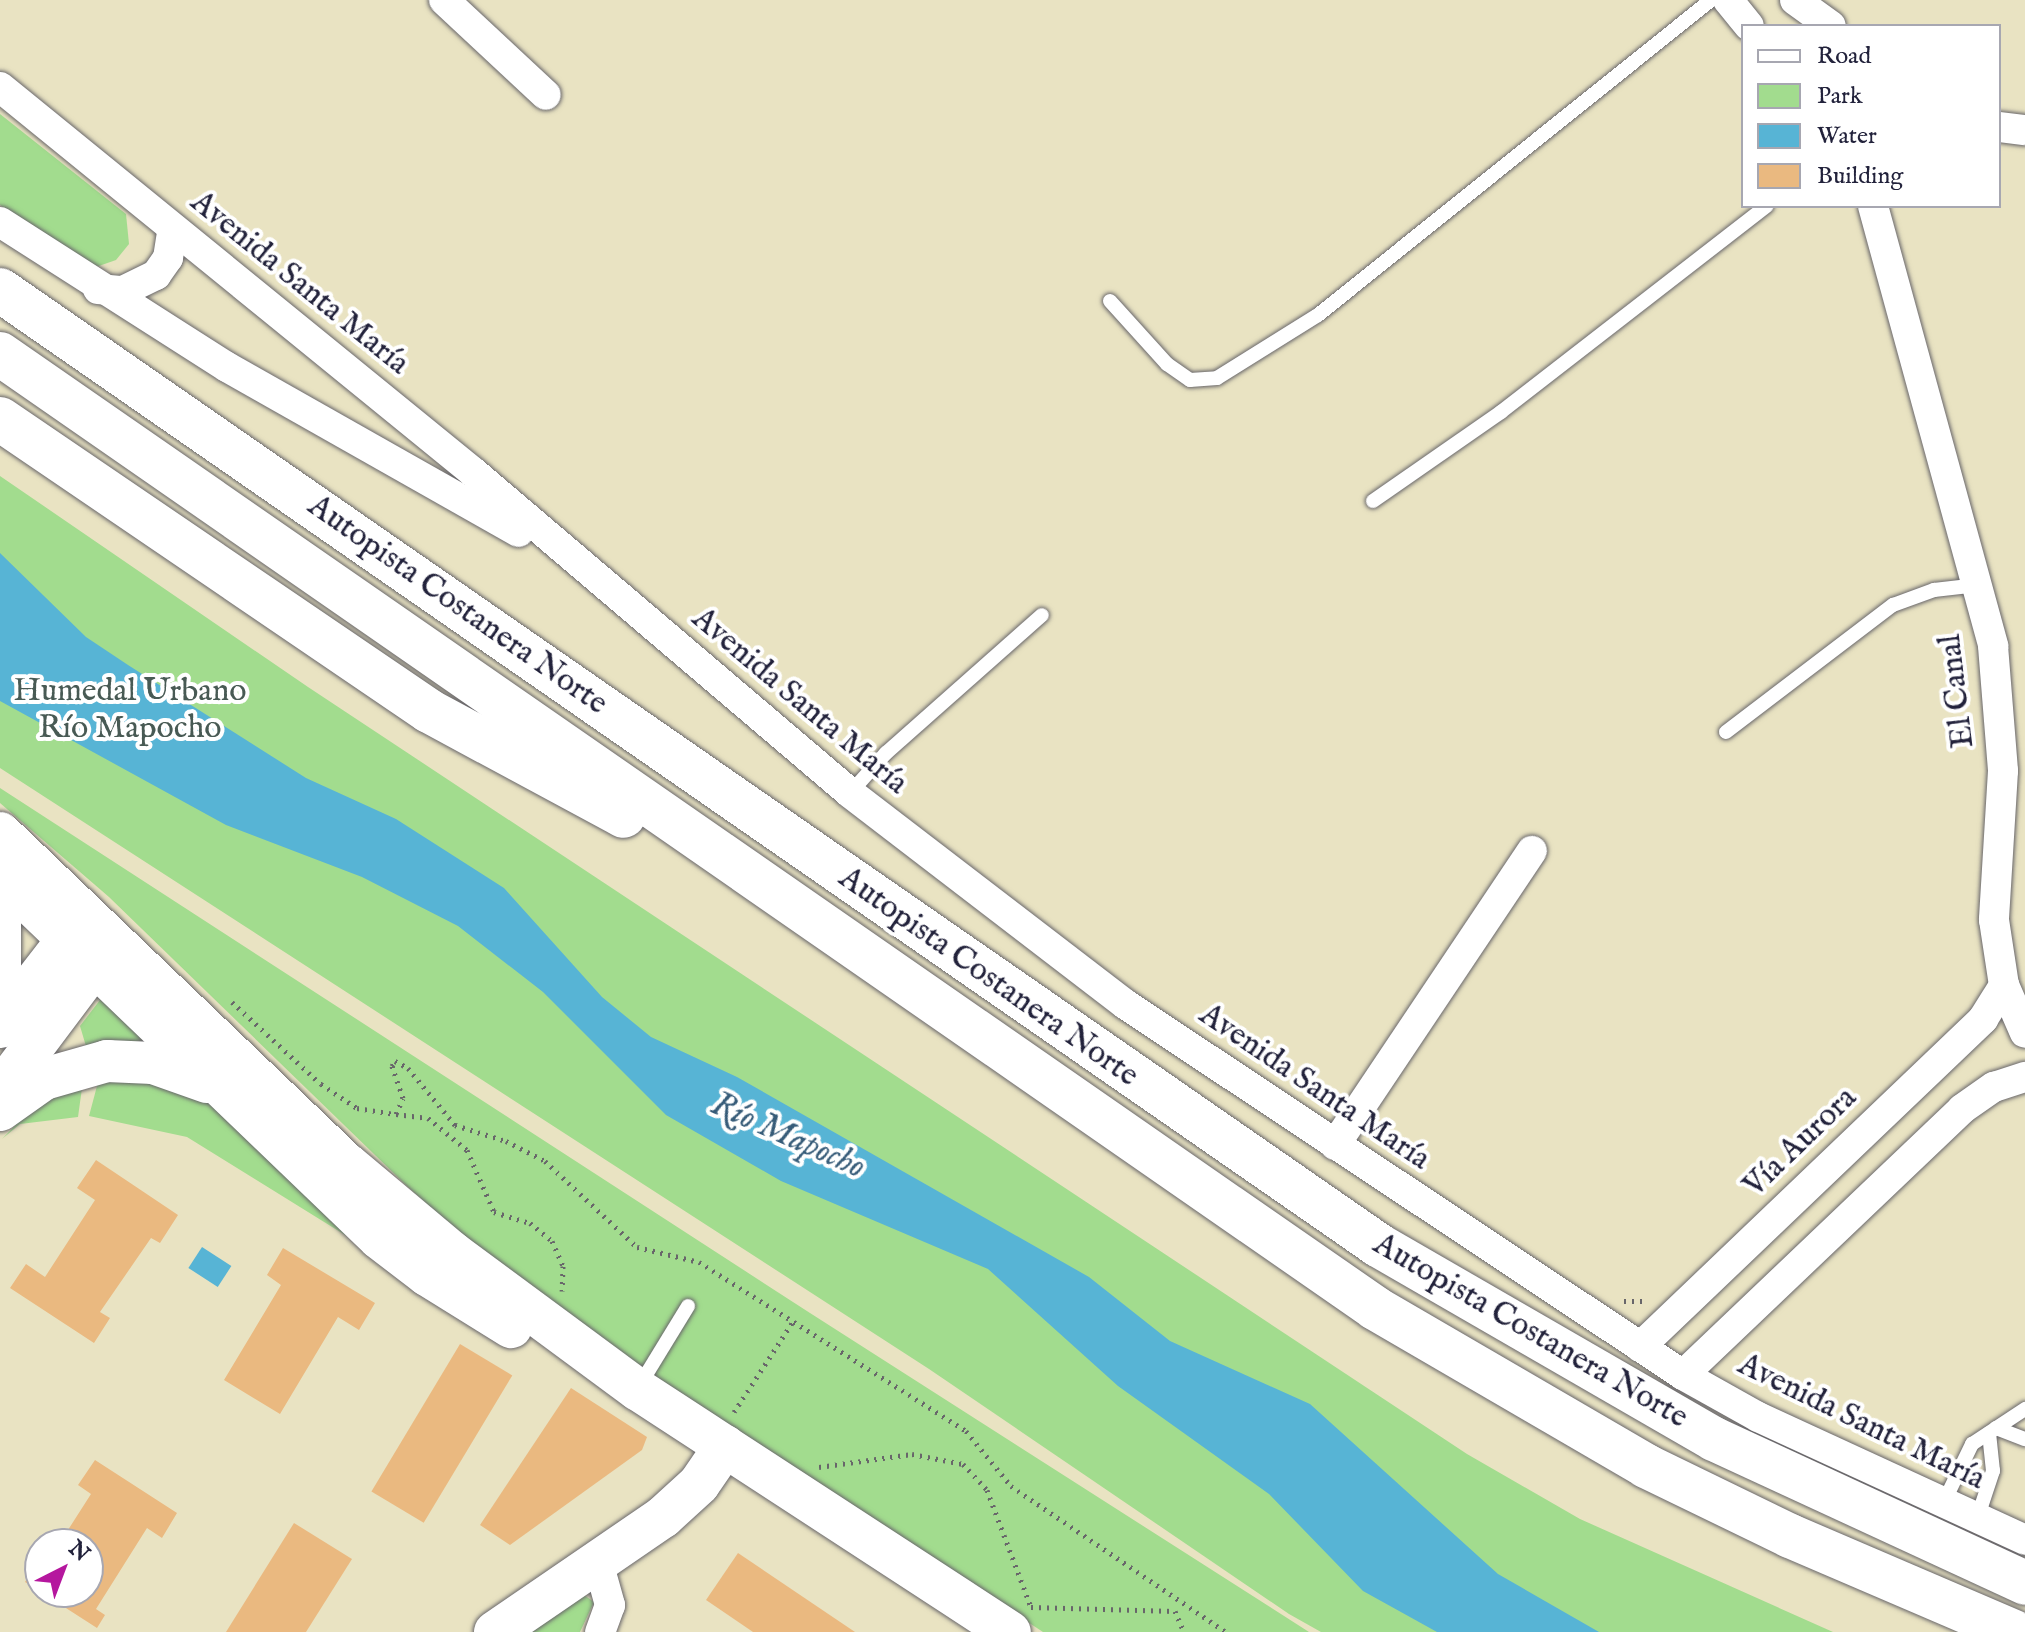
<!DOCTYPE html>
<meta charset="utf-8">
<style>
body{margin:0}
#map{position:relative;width:2025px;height:1632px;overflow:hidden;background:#e9e3c2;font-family:"IM FELL English",serif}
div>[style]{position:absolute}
.green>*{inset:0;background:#a2dc8e}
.water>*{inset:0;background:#57b4d5;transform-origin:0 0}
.building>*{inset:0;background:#eab980;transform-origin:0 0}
.path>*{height:5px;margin-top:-2.5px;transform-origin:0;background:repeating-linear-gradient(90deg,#68666a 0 2px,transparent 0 8px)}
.roads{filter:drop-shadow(0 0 2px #68666a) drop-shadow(0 0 2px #68666a)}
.lane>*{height:14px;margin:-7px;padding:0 7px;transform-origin:7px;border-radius:7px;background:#fff}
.street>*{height:30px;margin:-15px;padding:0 15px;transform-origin:15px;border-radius:15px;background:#fff}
.secondary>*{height:42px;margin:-21px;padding:0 21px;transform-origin:21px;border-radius:21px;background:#fff}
.highway>*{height:44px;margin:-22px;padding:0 22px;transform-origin:22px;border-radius:22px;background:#fff}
span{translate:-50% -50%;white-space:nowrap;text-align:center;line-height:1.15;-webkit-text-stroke:8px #fff;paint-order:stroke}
.street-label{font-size:32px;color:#22223b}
.park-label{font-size:32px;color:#485a54}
.water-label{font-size:34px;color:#375c79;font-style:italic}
.legend{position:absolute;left:1741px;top:24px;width:260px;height:184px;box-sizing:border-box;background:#fff;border:2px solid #a7a7b1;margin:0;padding:10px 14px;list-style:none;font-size:24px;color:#22223b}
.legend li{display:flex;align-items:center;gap:16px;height:40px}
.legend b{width:40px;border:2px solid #a7a7b1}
.north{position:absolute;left:24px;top:1528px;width:80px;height:80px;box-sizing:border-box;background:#fff;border:2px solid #a7a7b1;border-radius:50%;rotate:42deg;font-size:22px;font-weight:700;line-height:32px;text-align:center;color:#22223b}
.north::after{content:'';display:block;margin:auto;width:28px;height:36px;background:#b5179e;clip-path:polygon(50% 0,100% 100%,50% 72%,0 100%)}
</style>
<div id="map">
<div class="green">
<i style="clip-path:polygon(0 114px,126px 214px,129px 244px,116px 260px,96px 267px,76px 261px,0 205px)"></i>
<i style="clip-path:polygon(0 476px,308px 687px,1467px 1454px,1580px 1519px,1833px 1632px,1321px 1632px,1289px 1614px,929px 1369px,0 768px)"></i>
<i style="clip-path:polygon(0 788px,810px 1313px,1309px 1632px,1043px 1632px,520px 1288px,408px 1187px,109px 897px,0 803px)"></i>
<i style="clip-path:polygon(95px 995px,173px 1047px,88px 1053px,80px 1026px,100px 1000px)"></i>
<i style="clip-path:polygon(92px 1074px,198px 1084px,416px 1279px,187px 1137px,89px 1116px,97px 1086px)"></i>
<i style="clip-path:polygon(82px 1088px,78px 1117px,20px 1124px,2px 1139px,43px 1097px)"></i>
<i style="clip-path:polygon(581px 1593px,594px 1602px,580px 1632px,522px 1632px)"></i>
</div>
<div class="water">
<i style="clip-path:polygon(0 553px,86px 637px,128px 665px,306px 778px,396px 819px,504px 888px,602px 997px,651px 1037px,737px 1077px,1089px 1277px,1170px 1341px,1310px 1404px,1498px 1574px,1599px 1632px,1437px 1632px,1363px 1591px,1269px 1494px,1118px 1386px,988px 1269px,781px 1181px,666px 1115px,543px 992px,458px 926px,362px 877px,226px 825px,0 701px)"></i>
<i style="left:202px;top:1247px;width:35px;height:25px;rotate:33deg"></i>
</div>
<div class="building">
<i style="clip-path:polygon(96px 1160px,178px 1215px,160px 1243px,151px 1238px,100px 1312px,110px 1318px,94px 1343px,10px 1288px,26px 1264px,45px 1277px,95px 1200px,77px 1188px)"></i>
<i style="clip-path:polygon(283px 1248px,375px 1303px,359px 1330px,338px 1317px,280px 1414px,224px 1380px,281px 1285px,267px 1275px)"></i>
<i style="left:460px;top:1344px;width:61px;height:172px;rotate:31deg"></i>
<i style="clip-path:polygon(571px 1388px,647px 1437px,642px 1450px,510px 1545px,480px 1525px)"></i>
<i style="clip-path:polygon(95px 1460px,177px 1513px,162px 1538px,147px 1528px,96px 1609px,105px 1615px,97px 1628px,41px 1592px,88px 1592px,88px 1544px,59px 1544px,91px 1494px,78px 1485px)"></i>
<i style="clip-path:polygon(294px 1523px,352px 1559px,306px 1632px,226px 1632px)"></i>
<i style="clip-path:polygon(738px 1553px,855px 1632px,753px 1632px,706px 1600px)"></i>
<i style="clip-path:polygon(34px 1566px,40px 1570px,40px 1591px,25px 1582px)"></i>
</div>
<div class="path">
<i style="left:232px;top:1002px;width:121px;rotate:42.7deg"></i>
<i style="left:321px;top:1084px;width:43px;rotate:33.7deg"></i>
<i style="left:357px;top:1108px;width:39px;rotate:9deg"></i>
<i style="left:396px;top:1114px;width:17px;rotate:-66deg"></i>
<i style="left:403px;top:1098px;width:34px;rotate:-109deg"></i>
<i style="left:392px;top:1066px;width:6px;rotate:-59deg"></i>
<i style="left:395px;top:1061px;width:15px;rotate:28deg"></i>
<i style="left:408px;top:1068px;width:74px;rotate:50.5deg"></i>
<i style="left:455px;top:1125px;width:53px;rotate:17.4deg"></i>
<i style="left:506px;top:1141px;width:44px;rotate:27.1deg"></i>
<i style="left:545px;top:1161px;width:126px;rotate:43.1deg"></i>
<i style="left:637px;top:1247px;width:64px;rotate:13.6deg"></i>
<i style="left:699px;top:1262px;width:316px;rotate:32.3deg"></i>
<i style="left:966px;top:1431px;width:71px;rotate:50.7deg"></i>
<i style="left:1011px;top:1486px;width:260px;rotate:34.2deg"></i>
<i style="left:396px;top:1114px;width:32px;rotate:7deg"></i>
<i style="left:428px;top:1118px;width:50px;rotate:39.4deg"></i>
<i style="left:467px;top:1150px;width:68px;rotate:66.5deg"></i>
<i style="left:494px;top:1212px;width:38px;rotate:17deg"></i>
<i style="left:530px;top:1223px;width:28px;rotate:39deg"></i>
<i style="left:552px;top:1241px;width:27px;rotate:66deg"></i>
<i style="left:563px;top:1266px;width:25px;rotate:92deg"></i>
<i style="left:1624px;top:1301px;width:22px"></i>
<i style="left:734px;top:1412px;width:110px;rotate:-56.9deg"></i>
<i style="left:819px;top:1467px;width:94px;rotate:-8deg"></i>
<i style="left:912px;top:1454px;width:52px;rotate:11.1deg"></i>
<i style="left:963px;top:1464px;width:35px;rotate:47deg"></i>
<i style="left:987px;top:1490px;width:125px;rotate:69.4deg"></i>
<i style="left:1031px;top:1607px;width:144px;rotate:1.6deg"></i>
<i style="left:1175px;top:1611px;width:23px;rotate:67deg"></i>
</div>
<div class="roads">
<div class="lane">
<i style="left:1110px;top:301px;width:85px;rotate:47.9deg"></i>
<i style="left:1167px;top:364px;width:28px;rotate:35deg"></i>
<i style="left:1190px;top:380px;width:27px;rotate:-4deg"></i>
<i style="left:1217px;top:378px;width:119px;rotate:-32deg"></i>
<i style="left:1318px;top:315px;width:504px;rotate:-38.71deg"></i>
<i style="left:1373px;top:501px;width:156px;rotate:-34.8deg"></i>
<i style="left:1501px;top:412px;width:336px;rotate:-37.8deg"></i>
<i style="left:1726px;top:732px;width:210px;rotate:-37.3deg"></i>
<i style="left:1893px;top:605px;width:44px;rotate:-20.1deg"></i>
<i style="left:1934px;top:590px;width:44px;rotate:-6.5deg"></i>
<i style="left:850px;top:793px;width:54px;rotate:-48deg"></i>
<i style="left:886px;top:753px;width:208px;rotate:-41.5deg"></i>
<i style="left:638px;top:1388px;width:96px;rotate:-58.6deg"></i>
<i style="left:1996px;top:1428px;width:31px;rotate:21deg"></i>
<i style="left:1943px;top:1504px;width:67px;rotate:-64.2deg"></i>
<i style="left:1972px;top:1444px;width:64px;rotate:-33.4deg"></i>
<i style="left:1977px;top:1519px;width:51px;rotate:-71.6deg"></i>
<i style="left:1993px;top:1471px;width:38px;rotate:-96deg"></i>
</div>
<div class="street">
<i style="left:444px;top:0;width:139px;rotate:43deg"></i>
<i style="left:1728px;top:0;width:33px;rotate:51deg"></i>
<i style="left:1795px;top:0;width:44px;rotate:35.8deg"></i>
<i style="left:0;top:87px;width:610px;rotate:39.14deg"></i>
<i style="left:473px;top:472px;width:495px;rotate:40.4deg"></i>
<i style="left:850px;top:793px;width:347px;rotate:37.5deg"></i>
<i style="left:1125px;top:1004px;width:670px;rotate:33.62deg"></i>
<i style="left:1683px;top:1375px;width:86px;rotate:29.2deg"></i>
<i style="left:1758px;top:1417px;width:294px;rotate:24.7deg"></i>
<i style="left:1999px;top:127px;width:26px;rotate:7deg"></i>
<i style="left:1873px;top:206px;width:456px;rotate:74.7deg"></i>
<i style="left:1993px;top:646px;width:125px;rotate:85.4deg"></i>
<i style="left:2003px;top:771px;width:149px;rotate:93.5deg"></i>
<i style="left:1994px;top:920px;width:66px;rotate:81.3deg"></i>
<i style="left:2004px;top:985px;width:52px;rotate:66.4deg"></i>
<i style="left:0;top:222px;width:269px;rotate:32.6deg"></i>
<i style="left:227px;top:367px;width:335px;rotate:29.5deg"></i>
<i style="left:98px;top:289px;width:25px;rotate:5deg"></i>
<i style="left:123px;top:291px;width:37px;rotate:-26deg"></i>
<i style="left:156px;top:275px;width:21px;rotate:-55deg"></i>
<i style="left:168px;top:258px;width:30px;rotate:-81deg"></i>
<i style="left:1335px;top:1145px;width:354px;rotate:-56.2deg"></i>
<i style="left:1640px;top:1347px;width:475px;rotate:-43.7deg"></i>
<i style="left:1983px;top:1019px;width:40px;rotate:-58deg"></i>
<i style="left:1683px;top:1375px;width:385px;rotate:-43.6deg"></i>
<i style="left:1962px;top:1109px;width:39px;rotate:-35deg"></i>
<i style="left:1994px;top:1087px;width:33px;rotate:-18deg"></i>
<i style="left:598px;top:1562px;width:45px;rotate:74.4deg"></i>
<i style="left:610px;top:1605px;width:29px;rotate:110deg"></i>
</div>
<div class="secondary">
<i style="left:0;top:833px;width:481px;rotate:43.7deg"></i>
<i style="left:348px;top:1165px;width:137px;rotate:40deg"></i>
<i style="left:453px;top:1253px;width:229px;rotate:36.5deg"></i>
<i style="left:637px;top:1389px;width:445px;rotate:33.1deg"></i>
<i style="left:0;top:874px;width:525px;rotate:43.84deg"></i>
<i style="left:379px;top:1238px;width:61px;rotate:37.6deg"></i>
<i style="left:427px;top:1275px;width:99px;rotate:31.8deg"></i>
<i style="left:0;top:922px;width:52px;rotate:90deg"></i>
<i style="left:0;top:1027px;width:139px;rotate:-52.3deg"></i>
<i style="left:0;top:1091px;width:186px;rotate:-53.1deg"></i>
<i style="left:0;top:1110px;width:54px;rotate:-35.2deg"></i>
<i style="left:44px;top:1079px;width:66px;rotate:-15.9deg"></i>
<i style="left:107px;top:1061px;width:46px;rotate:2.5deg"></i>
<i style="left:153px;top:1063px;width:57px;rotate:19.4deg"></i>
<i style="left:495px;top:1632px;width:204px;rotate:-34.4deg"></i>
<i style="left:663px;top:1517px;width:49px;rotate:-42.5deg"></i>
<i style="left:699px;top:1484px;width:46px;rotate:-55.6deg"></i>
</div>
<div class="highway">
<i style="left:0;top:290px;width:1677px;rotate:34.72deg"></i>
<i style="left:1378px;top:1245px;width:388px;rotate:30deg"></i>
<i style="left:1714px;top:1439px;width:343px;rotate:24.8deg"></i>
<i style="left:0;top:354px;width:1674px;rotate:34.75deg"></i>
<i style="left:1375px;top:1308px;width:314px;rotate:30.2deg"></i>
<i style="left:1646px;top:1466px;width:160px;rotate:25.9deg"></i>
<i style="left:1790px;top:1536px;width:244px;rotate:23.2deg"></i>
<i style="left:0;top:419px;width:519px;rotate:34.24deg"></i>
<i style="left:429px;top:711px;width:221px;rotate:28.3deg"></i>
</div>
</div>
<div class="street-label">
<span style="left:299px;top:284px;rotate:39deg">Avenida Santa María</span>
<span style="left:457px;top:606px;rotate:35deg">Autopista Costanera Norte</span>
<span style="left:1958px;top:691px;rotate:-97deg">El Canal</span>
<span style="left:799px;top:702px;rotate:40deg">Avenida Santa María</span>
<span style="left:988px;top:978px;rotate:35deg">Autopista Costanera Norte</span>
<span style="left:1314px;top:1088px;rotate:34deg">Avenida Santa María</span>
<span style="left:1801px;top:1143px;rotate:-44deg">Vía Aurora</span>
<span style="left:1530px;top:1332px;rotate:30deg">Autopista Costanera Norte</span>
<span style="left:1861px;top:1423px;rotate:26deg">Avenida Santa María</span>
</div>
<div class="park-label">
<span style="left:130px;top:711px">Humedal Urbano<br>Río Mapocho</span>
</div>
<div class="water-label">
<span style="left:788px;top:1136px;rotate:24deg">Río Mapocho</span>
</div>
<ul class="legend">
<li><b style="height:10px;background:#fff"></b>Road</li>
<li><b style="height:22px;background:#a2dc8e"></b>Park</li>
<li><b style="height:22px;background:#57b4d5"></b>Water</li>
<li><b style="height:22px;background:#eab980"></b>Building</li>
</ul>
<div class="north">N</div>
</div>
